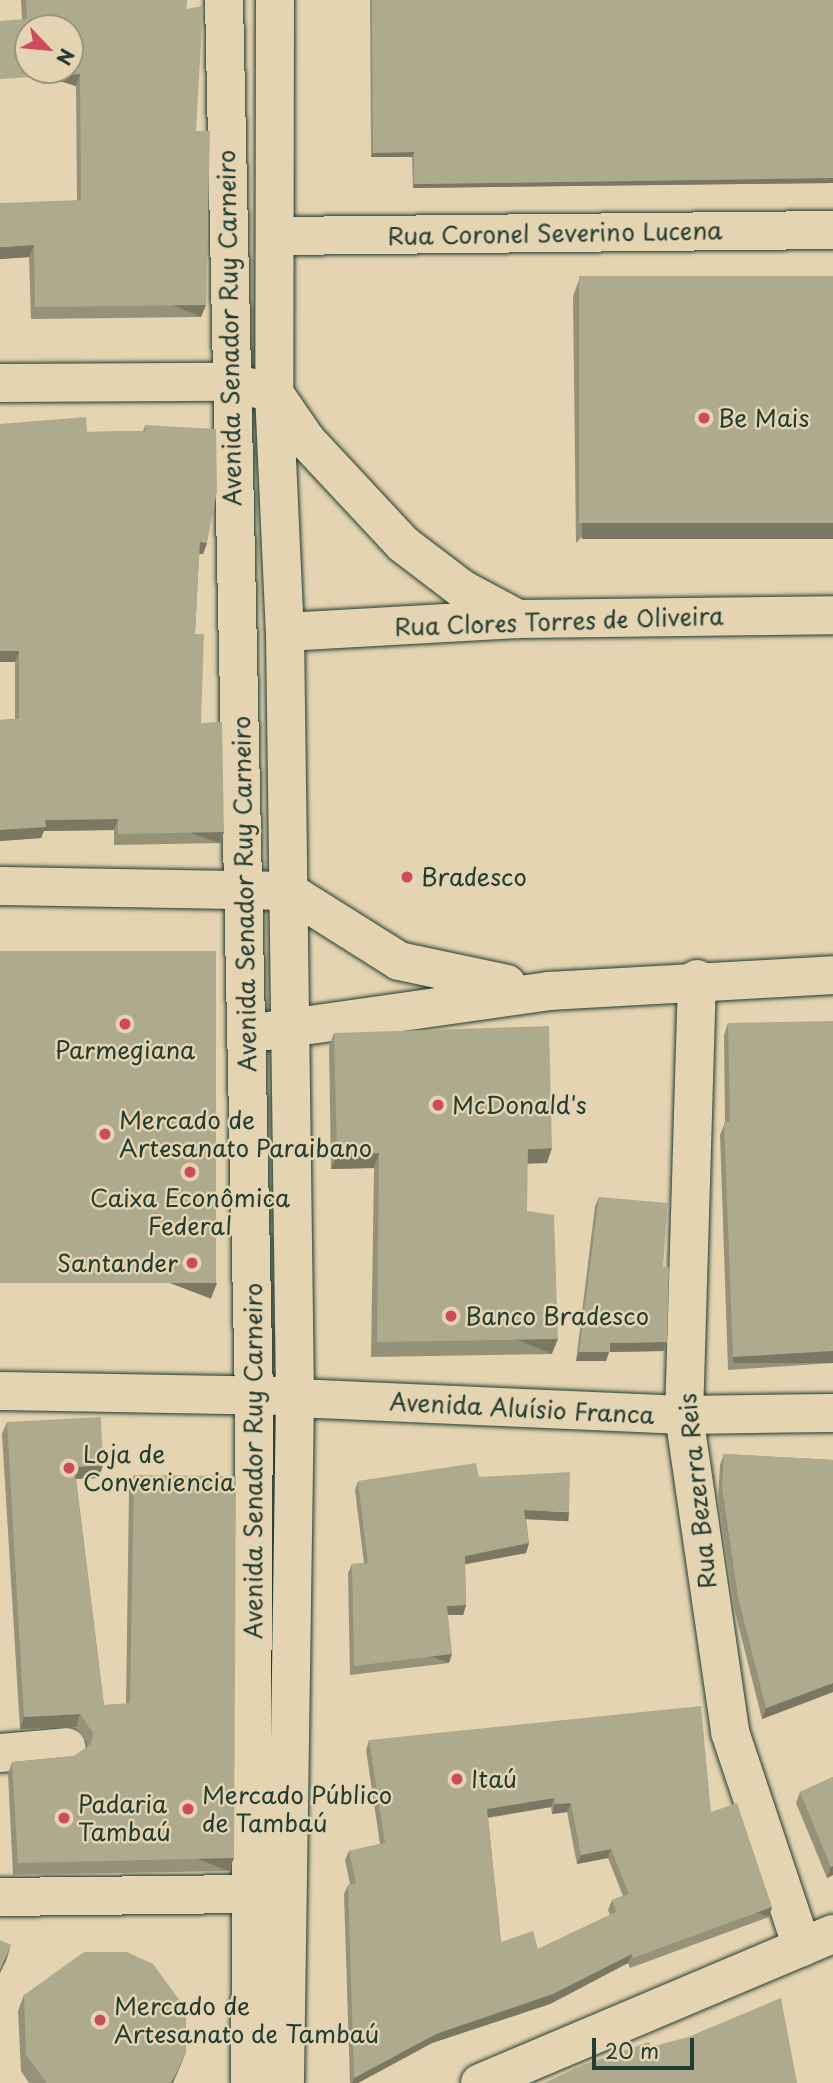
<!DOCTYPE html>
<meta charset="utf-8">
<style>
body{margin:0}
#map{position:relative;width:833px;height:2083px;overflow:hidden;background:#e5d4b1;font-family:"Playpen Sans",sans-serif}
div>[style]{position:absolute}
.roads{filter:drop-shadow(0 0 2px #1f3d34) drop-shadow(0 0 2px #1f3d34)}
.minor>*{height:38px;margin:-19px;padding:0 19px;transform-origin:19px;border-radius:19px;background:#e5d4b1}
.major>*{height:38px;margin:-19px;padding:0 19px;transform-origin:19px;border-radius:19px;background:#e5d4b1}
.wall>*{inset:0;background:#96927a}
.shaded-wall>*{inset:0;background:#7a7763;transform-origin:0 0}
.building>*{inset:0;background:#aeaa8e;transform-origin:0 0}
.dots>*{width:19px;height:19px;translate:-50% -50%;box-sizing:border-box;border:4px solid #e5d4b1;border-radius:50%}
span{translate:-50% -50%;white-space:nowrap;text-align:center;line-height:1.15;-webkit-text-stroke:5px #e5d4b1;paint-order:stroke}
.street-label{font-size:24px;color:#1f3d34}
.poi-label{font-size:24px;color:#1f3d34}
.left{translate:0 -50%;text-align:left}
.right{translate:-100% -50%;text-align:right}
.north{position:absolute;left:14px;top:14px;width:70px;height:70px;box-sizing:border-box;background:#e5d4b1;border:2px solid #96987f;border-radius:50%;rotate:116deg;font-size:19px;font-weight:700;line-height:28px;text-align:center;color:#1f3d34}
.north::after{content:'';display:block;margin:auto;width:24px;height:32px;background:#d1495b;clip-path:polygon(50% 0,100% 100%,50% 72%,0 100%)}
.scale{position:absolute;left:592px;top:2038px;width:102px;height:32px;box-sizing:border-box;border:4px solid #1f3d34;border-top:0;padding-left:9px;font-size:21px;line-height:24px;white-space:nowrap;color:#1f3d34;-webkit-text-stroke:5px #e5d4b1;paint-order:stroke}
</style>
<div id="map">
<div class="roads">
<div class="minor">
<i style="left:278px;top:236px;width:555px;rotate:-0.62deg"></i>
<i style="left:697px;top:979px;width:436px;rotate:91.7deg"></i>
<i style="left:684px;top:1415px;width:320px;rotate:81.7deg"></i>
<i style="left:730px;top:1732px;width:227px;rotate:71.5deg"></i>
<i style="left:295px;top:1398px;width:389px;rotate:2.5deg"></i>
<i style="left:684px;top:1415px;width:149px;rotate:-0.8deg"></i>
<i style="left:0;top:1753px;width:67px;rotate:-5.1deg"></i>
<i style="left:0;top:1897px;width:254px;rotate:-0.7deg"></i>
<i style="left:480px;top:2083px;width:383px;rotate:-22.9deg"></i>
</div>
<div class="major">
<i style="left:224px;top:0;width:1393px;rotate:88.77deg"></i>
<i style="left:254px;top:1393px;width:690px;rotate:90.33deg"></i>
<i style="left:275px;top:0;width:393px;rotate:90.1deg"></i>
<i style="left:274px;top:393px;width:239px;rotate:87.4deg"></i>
<i style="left:285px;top:632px;width:766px;rotate:89.25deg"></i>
<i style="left:295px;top:1398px;width:685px;rotate:90.84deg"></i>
<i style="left:0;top:383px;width:228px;rotate:-0.3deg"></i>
<i style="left:228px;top:382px;width:47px;rotate:13.4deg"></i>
<i style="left:274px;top:393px;width:58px;rotate:55.5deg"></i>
<i style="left:307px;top:441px;width:141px;rotate:47deg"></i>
<i style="left:403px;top:544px;width:74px;rotate:37.3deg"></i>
<i style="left:462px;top:589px;width:64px;rotate:28.2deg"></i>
<i style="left:285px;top:632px;width:233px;rotate:-3.2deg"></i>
<i style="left:518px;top:619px;width:315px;rotate:-0.7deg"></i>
<i style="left:0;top:886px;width:288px;rotate:1deg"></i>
<i style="left:288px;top:891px;width:131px;rotate:32.2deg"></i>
<i style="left:399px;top:961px;width:110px;rotate:12deg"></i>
<i style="left:268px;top:1031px;width:285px;rotate:-8.1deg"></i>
<i style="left:550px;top:991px;width:283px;rotate:-3.2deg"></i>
<i style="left:0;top:1391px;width:279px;rotate:1deg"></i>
</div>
</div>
<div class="wall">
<i style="clip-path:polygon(21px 0,187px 0,186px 9px,196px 131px,206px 305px,201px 317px,31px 319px,29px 257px,0 259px,77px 200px,76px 86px,22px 19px)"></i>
<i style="clip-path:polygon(370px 0,833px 0,833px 183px,413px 188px,412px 157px,371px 157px)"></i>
<i style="clip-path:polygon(833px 276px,576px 543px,573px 296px,579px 280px)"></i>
<i style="clip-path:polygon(0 424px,87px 432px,143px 431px,145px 425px,207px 543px,203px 554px,199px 554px,195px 634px,201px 723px,224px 832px,220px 843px,114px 845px,114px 830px,44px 831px,41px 838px,0 841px,0 720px,15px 719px,15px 662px,0 662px)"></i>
<i style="clip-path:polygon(728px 1023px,833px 1363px,728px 1370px,720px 1135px,725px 1122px,724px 1035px)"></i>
<i style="clip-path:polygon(334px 1033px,547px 1163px,527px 1163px,527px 1211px,552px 1354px,371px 1357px,374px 1168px,331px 1169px,329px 1047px)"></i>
<i style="clip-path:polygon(599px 1197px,663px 1267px,667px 1342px,664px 1351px,609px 1352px,606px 1361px,576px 1361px,595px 1206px)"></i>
<i style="clip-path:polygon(7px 1422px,99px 1478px,76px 1479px,104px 1705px,126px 1704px,129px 1487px,134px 1475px,229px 1871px,13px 1875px,8px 1774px,12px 1762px,74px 1756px,89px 1746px,76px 1727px,20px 1729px,2px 1434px)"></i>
<i style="clip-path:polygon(724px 1454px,833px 1460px,833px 1692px,762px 1719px,734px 1608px,718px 1498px,720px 1465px)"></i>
<i style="clip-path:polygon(479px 1477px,565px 1521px,526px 1519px,529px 1543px,526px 1553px,465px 1564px,466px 1605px,463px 1615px,448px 1615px,449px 1663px,350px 1675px,348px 1573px,352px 1564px,364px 1563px,355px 1490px,358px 1481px)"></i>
<i style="clip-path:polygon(evenodd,369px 1740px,711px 1812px,772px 1907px,769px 1917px,630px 1968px,628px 1963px,550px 2004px,432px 2043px,358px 2083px,350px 2083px,344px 1894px,348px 1885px,350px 1884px,345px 1860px,349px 1851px,380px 1844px,366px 1750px,369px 1740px,551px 1807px,552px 1814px,567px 1812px,577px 1864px,608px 1858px,623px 1896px,612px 1900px,608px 1910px,610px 1915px,538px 1949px,501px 1942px,488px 1818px,551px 1807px)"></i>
<i style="clip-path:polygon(833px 1777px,833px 1875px,827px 1878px,796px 1803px,800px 1792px)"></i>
<i style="clip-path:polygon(24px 1995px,186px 2052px,173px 2083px,29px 2083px,21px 2071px,18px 2011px)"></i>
</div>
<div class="shaded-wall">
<i style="left:80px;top:74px;width:13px;height:80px;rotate:108deg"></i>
<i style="clip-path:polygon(414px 152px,412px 157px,371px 157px,373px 153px)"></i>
<i style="clip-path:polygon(833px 178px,833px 183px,413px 188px,414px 184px)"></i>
<i style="clip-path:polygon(34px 245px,29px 257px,0 259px,0 247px)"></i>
<i style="left:206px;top:305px;width:13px;height:171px;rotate:113deg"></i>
<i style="left:833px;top:523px;width:16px;height:251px;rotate:90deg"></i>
<i style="clip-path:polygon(200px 542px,207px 543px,203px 554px,196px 553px)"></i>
<i style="clip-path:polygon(0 651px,19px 651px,15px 662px,0 662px)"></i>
<i style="clip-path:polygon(118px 819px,114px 830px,44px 831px,41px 838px,0 841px,0 830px,45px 820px)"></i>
<i style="left:224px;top:832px;width:12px;height:106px;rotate:110deg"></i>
<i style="clip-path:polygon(552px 1148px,547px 1163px,522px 1164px,528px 1149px)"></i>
<i style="clip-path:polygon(379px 1153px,374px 1168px,331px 1169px,337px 1155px)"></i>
<i style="left:217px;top:1283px;width:17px;height:217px;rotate:111deg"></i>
<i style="left:558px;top:1339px;width:16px;height:181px;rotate:112deg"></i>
<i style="clip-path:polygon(667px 1342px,664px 1351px,609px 1352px,606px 1361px,576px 1361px,579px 1352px,610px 1343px)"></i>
<i style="left:833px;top:1351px;width:12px;height:100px;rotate:90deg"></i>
<i style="clip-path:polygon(103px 1465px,99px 1478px,70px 1479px,74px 1467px)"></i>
<i style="left:524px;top:1510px;width:45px;height:9px;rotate:3deg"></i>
<i style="clip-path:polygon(529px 1543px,526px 1553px,461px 1565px,465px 1556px)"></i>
<i style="clip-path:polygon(466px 1605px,463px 1615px,444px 1615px,447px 1606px)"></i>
<i style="left:452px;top:1654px;width:9px;height:99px;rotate:108deg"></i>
<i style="clip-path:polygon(833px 1683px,833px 1692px,762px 1719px,766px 1708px)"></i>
<i style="clip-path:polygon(80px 1714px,76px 1727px,20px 1729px,24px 1717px)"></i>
<i style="clip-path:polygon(554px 1798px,551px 1807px,483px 1818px,487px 1809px)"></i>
<i style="clip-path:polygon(571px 1803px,567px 1812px,552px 1814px,555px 1804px)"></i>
<i style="clip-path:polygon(611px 1849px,608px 1858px,577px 1864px,581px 1855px)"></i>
<i style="left:234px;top:1858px;width:14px;height:216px;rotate:111deg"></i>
<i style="clip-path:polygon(833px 1866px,833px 1875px,827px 1878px,831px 1867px)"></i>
<i style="left:772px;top:1907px;width:10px;height:148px;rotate:107deg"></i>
<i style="clip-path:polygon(11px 1945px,6px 1961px,0 1973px,0 1969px)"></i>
<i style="clip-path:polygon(632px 1954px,628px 1963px,550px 2004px,432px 2043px,358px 2083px,352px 2083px,354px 2078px,436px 2034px)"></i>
<i style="clip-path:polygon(186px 2052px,173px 2083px,170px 2083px)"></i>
</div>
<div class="building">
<i style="clip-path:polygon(evenodd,26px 0,187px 0,186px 9px,203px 6px,196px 131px,210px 131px,206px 305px,35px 307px,34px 245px,0 247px,0 203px,81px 200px,80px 74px,0 79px,0 21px,27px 19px,26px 0,28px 28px,70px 28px,70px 70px,28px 70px,28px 28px)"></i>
<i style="clip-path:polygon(372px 0,833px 0,833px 178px,414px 184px,414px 152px,373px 153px)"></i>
<i style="left:833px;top:276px;width:247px;height:254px;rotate:90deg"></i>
<i style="clip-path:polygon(86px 417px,87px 432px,145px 431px,145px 425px,216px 429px,217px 491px,207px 543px,200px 542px,195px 634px,204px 634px,201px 723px,222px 722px,224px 832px,118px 834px,118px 819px,45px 820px,46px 827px,0 830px,0 720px,19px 719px,19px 651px,0 651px,0 424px)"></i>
<i style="left:216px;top:951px;width:332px;height:216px;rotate:90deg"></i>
<i style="clip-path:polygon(833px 1021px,833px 1351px,733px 1357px,724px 1122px,730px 1122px,728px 1023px)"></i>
<i style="clip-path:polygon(549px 1026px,552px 1148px,528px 1149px,527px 1211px,554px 1215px,558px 1339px,377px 1342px,379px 1153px,337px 1155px,334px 1033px)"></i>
<i style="clip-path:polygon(599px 1197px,668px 1203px,663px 1267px,669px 1267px,667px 1342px,610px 1343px,610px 1352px,579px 1352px)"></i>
<i style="clip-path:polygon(101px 1417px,103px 1465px,74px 1467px,104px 1705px,130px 1703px,134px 1475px,236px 1476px,234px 1858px,18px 1863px,12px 1762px,74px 1756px,91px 1744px,93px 1733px,80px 1714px,24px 1717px,7px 1422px)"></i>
<i style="clip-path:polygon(724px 1454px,833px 1460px,833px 1683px,766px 1708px,738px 1597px,722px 1487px)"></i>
<i style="clip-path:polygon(476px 1463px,479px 1477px,570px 1472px,569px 1512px,524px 1510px,529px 1543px,465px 1556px,466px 1605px,447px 1606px,452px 1654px,354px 1666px,352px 1564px,368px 1563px,358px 1481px)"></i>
<i style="clip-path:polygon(evenodd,701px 1706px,711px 1812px,737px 1803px,772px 1907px,633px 1958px,632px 1954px,553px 1994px,436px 2034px,354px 2078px,348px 1885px,356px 1884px,349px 1851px,385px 1843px,369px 1740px,701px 1706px,554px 1798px,555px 1804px,571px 1803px,581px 1855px,611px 1849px,629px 1894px,612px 1900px,616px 1912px,538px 1949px,533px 1931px,501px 1942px,487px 1809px,554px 1798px)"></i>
<i style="clip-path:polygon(833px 1777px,833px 1866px,831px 1867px,800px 1792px)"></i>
<i style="clip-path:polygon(0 1940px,11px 1945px,0 1969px)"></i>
<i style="clip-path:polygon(84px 1952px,127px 1952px,153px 1964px,186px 2009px,186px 2052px,174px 2078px,170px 2083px,47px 2083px,26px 2055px,24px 1995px)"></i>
<i style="clip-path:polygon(781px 1998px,797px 2083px,544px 2083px,580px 2066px,649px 2042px,651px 2047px,688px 2037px)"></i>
</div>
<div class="dots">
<i style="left:704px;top:418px;background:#d1495b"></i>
<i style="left:407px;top:877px;background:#d1495b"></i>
<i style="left:125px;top:1024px;background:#d1495b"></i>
<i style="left:438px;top:1105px;background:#d1495b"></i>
<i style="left:105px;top:1134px;background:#d1495b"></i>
<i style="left:190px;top:1172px;background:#d1495b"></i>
<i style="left:192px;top:1263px;background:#d1495b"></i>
<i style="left:451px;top:1316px;background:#d1495b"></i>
<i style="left:69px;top:1468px;background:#d1495b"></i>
<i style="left:457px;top:1779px;background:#d1495b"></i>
<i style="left:188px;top:1809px;background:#d1495b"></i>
<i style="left:64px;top:1818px;background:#d1495b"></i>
<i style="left:100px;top:2020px;background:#d1495b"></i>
</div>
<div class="street-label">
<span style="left:555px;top:233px;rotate:-1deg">Rua Coronel Severino Lucena</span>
<span style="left:229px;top:328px;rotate:-91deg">Avenida Senador Ruy Carneiro</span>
<span style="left:559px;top:621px;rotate:-2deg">Rua Clores Torres de Oliveira</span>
<span style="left:244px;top:894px;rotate:-91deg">Avenida Senador Ruy Carneiro</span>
<span style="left:522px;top:1408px;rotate:3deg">Avenida Aluísio Franca</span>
<span style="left:253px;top:1461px;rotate:-90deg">Avenida Senador Ruy Carneiro</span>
<span style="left:697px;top:1491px;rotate:-96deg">Rua Bezerra Reis</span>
</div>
<div class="poi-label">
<span class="left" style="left:718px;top:418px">Be Mais</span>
<span class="left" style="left:421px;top:877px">Bradesco</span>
<span style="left:125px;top:1050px">Parmegiana</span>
<span class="left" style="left:452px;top:1105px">McDonald's</span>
<span class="left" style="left:119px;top:1134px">Mercado de<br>Artesanato Paraibano</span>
<span style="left:190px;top:1212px">Caixa Econômica<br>Federal</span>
<span class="right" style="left:178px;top:1263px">Santander</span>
<span class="left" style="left:465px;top:1316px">Banco Bradesco</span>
<span class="left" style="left:83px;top:1468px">Loja de<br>Conveniencia</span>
<span class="left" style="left:471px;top:1779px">Itaú</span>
<span class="left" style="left:202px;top:1809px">Mercado Público<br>de Tambaú</span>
<span class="left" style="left:78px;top:1818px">Padaria<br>Tambaú</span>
<span class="left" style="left:114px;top:2020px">Mercado de<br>Artesanato de Tambaú</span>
</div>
<div class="north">N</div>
<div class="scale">20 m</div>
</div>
